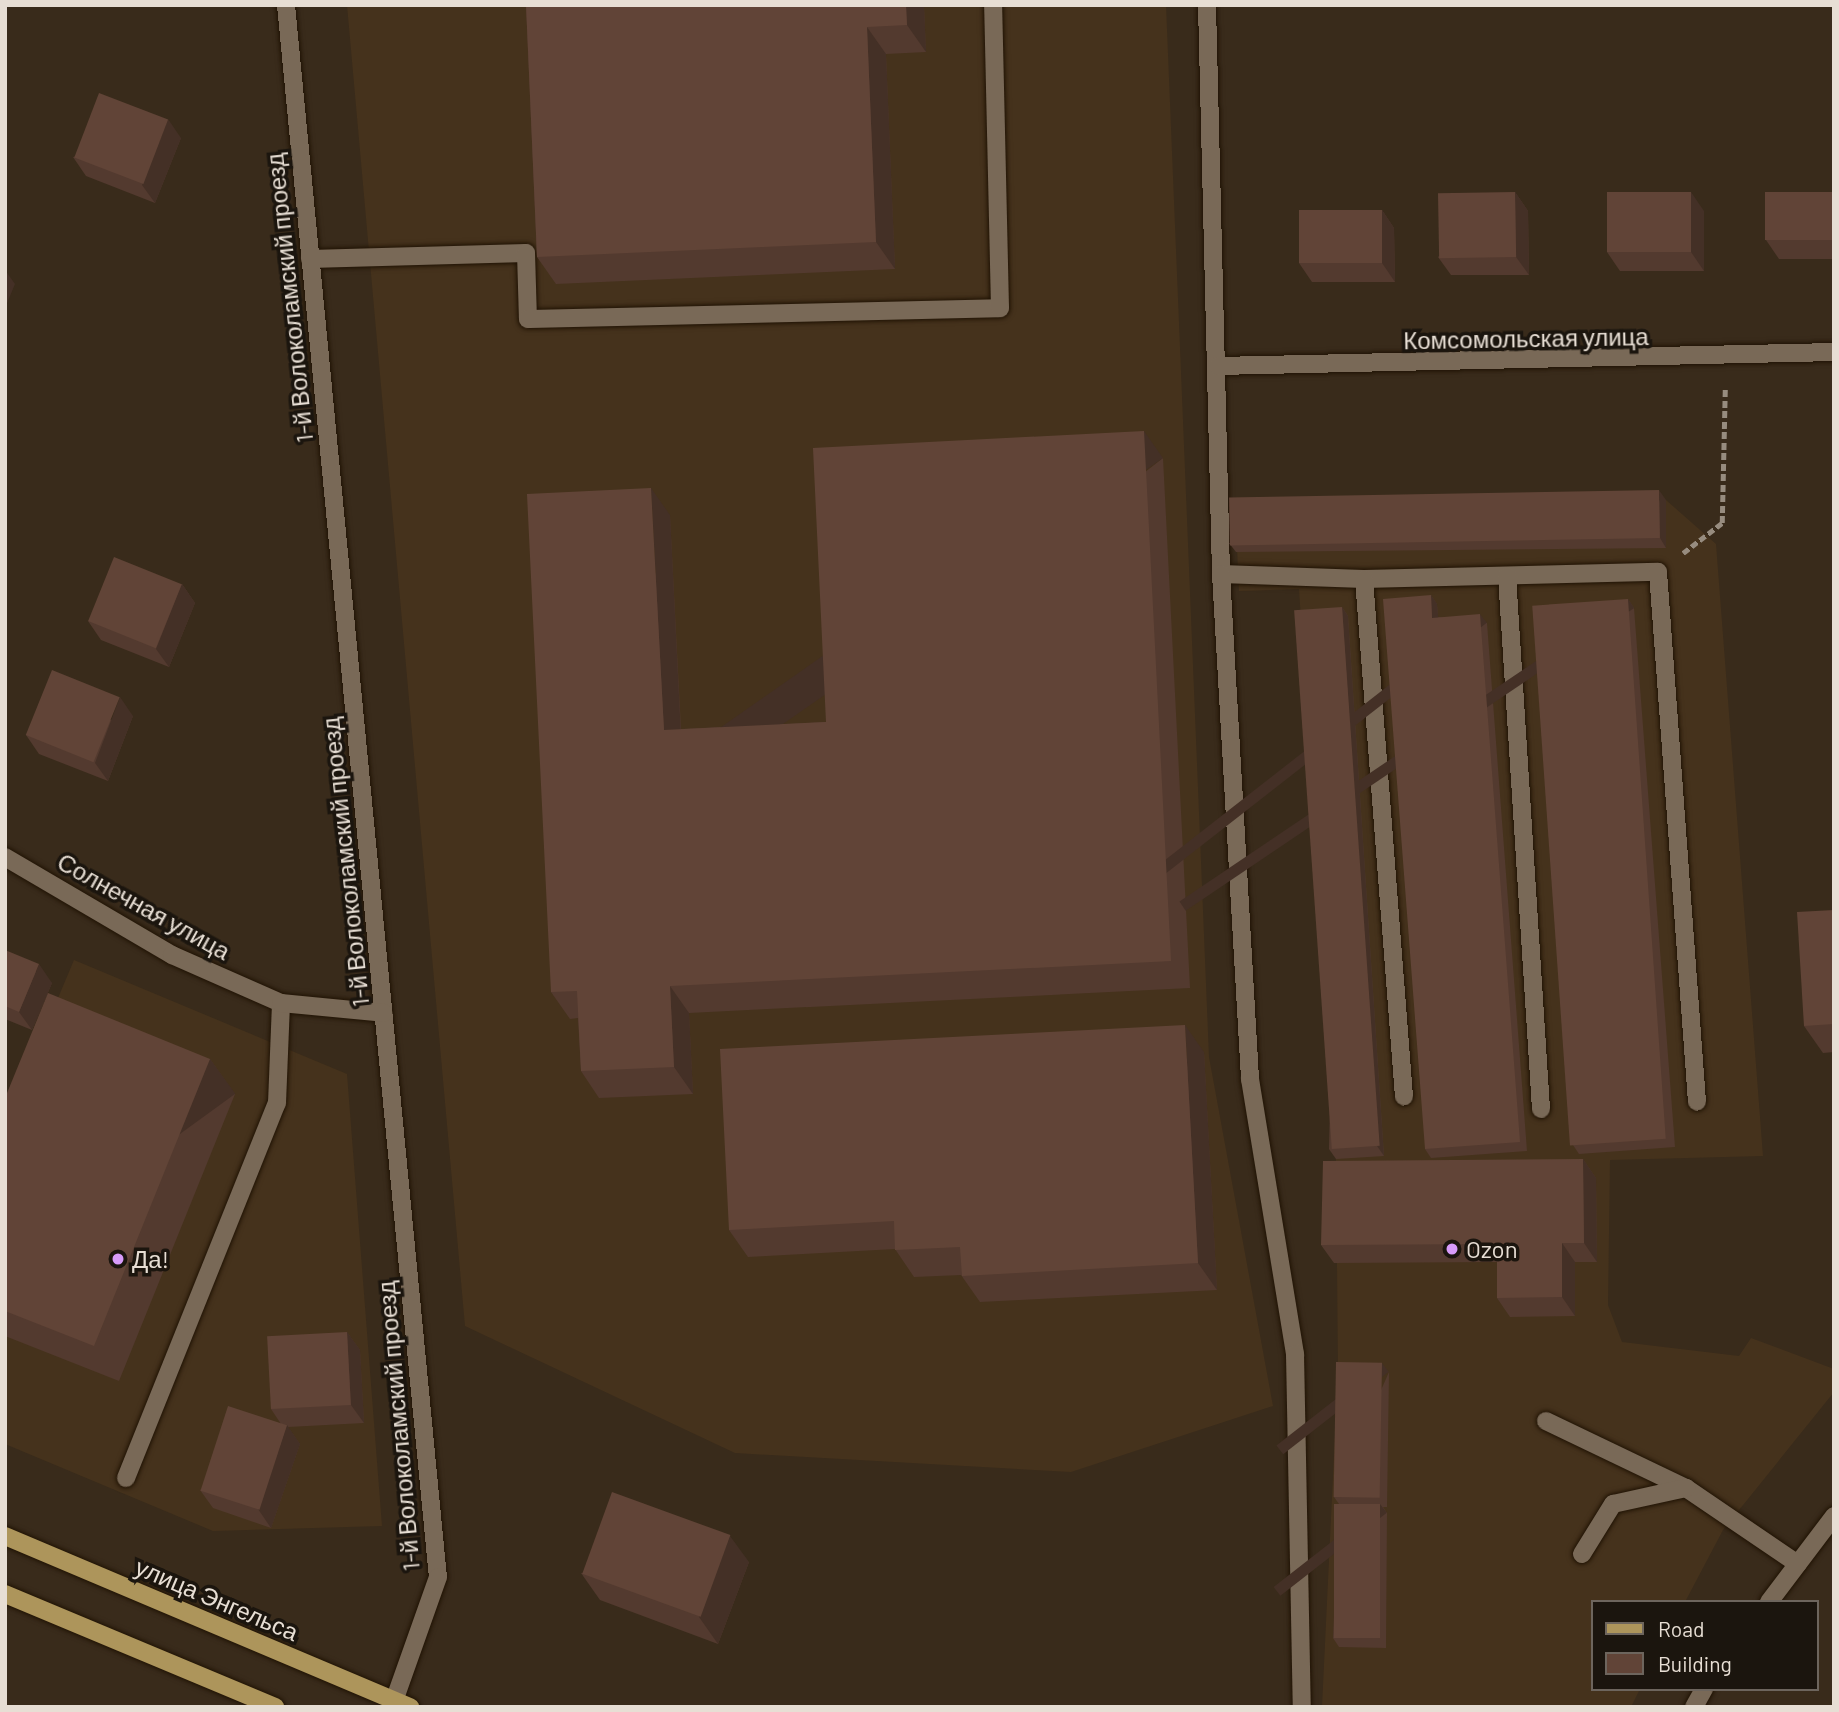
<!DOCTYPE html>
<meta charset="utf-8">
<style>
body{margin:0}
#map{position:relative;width:1839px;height:1712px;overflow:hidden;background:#392b1b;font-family:Barlow,sans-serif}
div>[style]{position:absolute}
.built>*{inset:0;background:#45321c}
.path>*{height:4.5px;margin-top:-2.25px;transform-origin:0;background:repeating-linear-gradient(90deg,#978c7f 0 7px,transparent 0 10.5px)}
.roads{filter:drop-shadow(0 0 2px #201304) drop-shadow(0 0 2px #201304)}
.service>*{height:18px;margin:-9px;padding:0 9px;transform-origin:9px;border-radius:9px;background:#796957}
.minor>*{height:18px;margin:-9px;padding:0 9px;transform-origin:9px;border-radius:9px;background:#796957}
.primary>*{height:18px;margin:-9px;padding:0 9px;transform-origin:9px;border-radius:9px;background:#ad955b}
.wall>*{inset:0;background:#533a2f}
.shaded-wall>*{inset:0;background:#443026;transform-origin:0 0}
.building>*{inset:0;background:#614437;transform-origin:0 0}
.dots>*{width:19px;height:19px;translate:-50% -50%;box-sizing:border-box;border:4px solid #1b150e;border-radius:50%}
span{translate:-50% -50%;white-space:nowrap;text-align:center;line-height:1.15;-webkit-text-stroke:7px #1b150e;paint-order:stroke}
.street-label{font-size:24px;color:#e7ded4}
.poi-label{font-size:24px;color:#e7ded4}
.left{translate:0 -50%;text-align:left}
.frame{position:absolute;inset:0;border:7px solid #e7ded4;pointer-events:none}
.legend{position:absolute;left:1591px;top:1600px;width:228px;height:91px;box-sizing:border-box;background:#1b150e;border:2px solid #6d655d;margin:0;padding:9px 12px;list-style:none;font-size:21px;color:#e7ded4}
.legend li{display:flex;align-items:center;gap:14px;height:35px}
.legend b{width:35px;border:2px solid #6d655d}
</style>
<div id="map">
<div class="built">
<i style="clip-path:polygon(347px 5px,1166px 5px,1209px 1057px,1273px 1406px,1071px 1472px,735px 1453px,465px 1326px)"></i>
<i style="clip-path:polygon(1666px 500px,1716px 544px,1763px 1156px,1610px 1160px,1608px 1305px,1622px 1342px,1739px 1356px,1751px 1338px,1834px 1369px,1834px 1392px,1723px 1530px,1685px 1602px,1592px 1602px,1592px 1689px,1640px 1689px,1631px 1707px,1322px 1707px,1338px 1371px,1336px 1159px,1299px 589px,1239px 591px,1235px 505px)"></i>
<i style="clip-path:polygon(74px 960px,347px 1074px,382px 1526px,213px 1531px,5px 1444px,5px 1124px)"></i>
</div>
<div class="path">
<i style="left:1683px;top:553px;width:49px;rotate:-37.6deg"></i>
<i style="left:1722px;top:523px;width:135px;rotate:-88.7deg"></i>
</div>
<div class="roads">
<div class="service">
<i style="left:310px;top:259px;width:216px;rotate:-1.6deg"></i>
<i style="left:526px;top:253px;width:66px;rotate:88.3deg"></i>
<i style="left:528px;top:319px;width:472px;rotate:-1.3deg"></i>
<i style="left:1000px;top:308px;width:303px;rotate:-91.3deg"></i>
<i style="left:1221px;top:574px;width:143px;rotate:2deg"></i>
<i style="left:1364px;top:579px;width:294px;rotate:-1.4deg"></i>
<i style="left:1658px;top:572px;width:531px;rotate:85.79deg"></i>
<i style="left:1507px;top:576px;width:534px;rotate:86.35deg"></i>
<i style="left:1364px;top:579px;width:519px;rotate:85.58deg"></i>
<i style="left:1546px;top:1421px;width:155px;rotate:25.6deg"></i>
<i style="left:1686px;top:1488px;width:135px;rotate:34.2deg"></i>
<i style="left:126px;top:1478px;width:404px;rotate:-68.1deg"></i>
<i style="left:277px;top:1103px;width:100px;rotate:-87.7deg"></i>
<i style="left:1582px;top:1554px;width:59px;rotate:-58.2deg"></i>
<i style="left:1613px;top:1504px;width:75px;rotate:-12.4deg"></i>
</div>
<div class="minor">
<i style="left:286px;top:5px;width:1579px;rotate:84.48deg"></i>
<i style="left:438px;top:1577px;width:138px;rotate:109.5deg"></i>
<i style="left:1207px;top:5px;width:569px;rotate:88.59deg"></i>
<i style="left:1221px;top:574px;width:506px;rotate:86.71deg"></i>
<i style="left:1250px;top:1079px;width:279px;rotate:80.7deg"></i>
<i style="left:1295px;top:1354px;width:353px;rotate:88.9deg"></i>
<i style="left:1218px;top:366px;width:616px;rotate:-1.3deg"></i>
<i style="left:5px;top:857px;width:194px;rotate:30.4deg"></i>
<i style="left:172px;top:955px;width:119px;rotate:23.8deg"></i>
<i style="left:281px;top:1003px;width:103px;rotate:5.5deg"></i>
<i style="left:1769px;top:1602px;width:108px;rotate:-52.9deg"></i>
<i style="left:1694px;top:1707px;width:21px;rotate:-61deg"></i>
</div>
<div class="primary">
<i style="left:5px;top:1536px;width:440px;rotate:22.9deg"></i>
<i style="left:5px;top:1594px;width:293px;rotate:22.7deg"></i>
</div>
</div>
<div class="wall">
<i style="clip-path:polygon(526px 5px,924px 5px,926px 52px,886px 54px,895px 269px,556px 284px,537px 257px)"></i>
<i style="clip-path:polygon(181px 138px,155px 203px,86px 176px,73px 157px)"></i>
<i style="clip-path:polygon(1515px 192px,1528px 211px,1529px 275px,1451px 275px,1438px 257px)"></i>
<i style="clip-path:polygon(1834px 192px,1834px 259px,1779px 259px,1766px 240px)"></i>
<i style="clip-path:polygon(1382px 210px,1394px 228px,1395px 282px,1312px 282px,1299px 263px)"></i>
<i style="clip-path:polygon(1704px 211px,1704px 271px,1620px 271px,1607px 252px)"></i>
<i style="clip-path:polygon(1163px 458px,1190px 988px,689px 1013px,693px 1094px,599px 1098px,581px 1071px,578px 1018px,570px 1019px,551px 992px,670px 515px,681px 729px,826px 722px)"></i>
<i style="clip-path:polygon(1666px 500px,1666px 548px,1236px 552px,1229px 543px)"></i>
<i style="clip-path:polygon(182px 584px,195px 603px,169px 667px,101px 640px,88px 621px)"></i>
<i style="clip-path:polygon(1431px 595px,1437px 604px,1438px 617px,1487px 623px,1527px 1151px,1431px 1158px,1425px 1149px)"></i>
<i style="clip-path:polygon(1628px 599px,1634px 608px,1675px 1147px,1579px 1154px,1573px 1145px)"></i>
<i style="clip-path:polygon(1342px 607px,1348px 616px,1384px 1156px,1336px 1159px,1329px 1149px)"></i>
<i style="clip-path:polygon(133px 716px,108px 781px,39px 754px,26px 735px)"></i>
<i style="clip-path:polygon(1834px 910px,1834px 1052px,1823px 1053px,1804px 1026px)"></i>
<i style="clip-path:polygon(5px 950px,52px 983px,32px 1030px,5px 1019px)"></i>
<i style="clip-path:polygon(1204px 1052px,1217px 1290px,980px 1302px,961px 1275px,914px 1277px,895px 1249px,748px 1257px,729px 1230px)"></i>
<i style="clip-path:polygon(210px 1059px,235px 1094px,119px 1381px,5px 1336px,5px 1098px)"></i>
<i style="clip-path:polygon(1583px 1159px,1596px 1178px,1597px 1262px,1575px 1262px,1575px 1316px,1510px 1317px,1497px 1298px,1497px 1262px,1334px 1263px,1321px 1245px)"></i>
<i style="clip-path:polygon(347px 1332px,360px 1350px,364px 1423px,288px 1427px,300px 1444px,271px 1528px,213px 1508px,200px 1490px,281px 1424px,271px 1409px)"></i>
<i style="clip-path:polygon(1389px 1372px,1387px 1507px,1383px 1507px,1387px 1513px,1386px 1648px,1339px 1647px,1333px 1638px,1339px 1504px,1334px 1497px)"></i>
<i style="clip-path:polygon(749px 1562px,718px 1644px,600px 1600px,581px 1573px)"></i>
</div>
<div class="shaded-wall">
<i style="clip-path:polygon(906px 5px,924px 5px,926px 52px,907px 25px)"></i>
<i style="clip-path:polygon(867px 27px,886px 54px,895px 269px,876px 242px)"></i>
<i style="clip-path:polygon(168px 119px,181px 138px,155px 203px,142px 185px)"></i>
<i style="clip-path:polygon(1515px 192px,1528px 211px,1529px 275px,1516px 257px)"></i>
<i style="clip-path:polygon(1691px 192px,1704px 211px,1704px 271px,1691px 252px)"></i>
<i style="clip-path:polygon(1382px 210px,1394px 228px,1395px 282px,1382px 263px)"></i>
<i style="clip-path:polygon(5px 270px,15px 284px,5px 308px)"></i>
<i style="left:1144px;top:431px;width:33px;height:531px;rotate:55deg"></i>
<i style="clip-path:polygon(651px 488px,670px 515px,682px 757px,664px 730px)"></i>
<i style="clip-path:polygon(1659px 490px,1666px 500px,1666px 548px,1660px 538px)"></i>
<i style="clip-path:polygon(182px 584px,195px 603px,169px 667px,156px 649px)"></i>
<i style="clip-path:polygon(1431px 595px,1437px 604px,1439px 627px,1432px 618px)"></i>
<i style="left:1628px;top:599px;width:11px;height:541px;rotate:56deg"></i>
<i style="clip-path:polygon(1342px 607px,1348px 616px,1384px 1156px,1377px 1146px)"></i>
<i style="left:1480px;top:614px;width:11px;height:530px;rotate:52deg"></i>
<i style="clip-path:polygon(120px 697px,133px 716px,108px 781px,95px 763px)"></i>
<i style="clip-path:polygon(39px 964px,52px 983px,32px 1030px,19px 1012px)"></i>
<i style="clip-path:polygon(670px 986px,689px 1013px,693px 1094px,674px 1067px)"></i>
<i style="clip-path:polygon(1185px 1025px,1204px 1052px,1217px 1290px,1198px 1263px)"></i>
<i style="left:210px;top:1059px;width:43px;height:310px;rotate:54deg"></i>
<i style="clip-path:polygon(1583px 1159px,1596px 1178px,1597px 1262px,1584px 1243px)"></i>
<i style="clip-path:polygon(1562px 1243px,1575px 1262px,1575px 1316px,1562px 1297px)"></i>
<i style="clip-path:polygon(347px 1332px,360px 1350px,364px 1423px,351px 1405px)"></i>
<i style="left:1382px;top:1363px;width:11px;height:134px;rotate:52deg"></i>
<i style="clip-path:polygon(287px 1425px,300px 1444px,271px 1528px,258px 1509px)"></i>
<i style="left:1380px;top:1504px;width:11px;height:135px;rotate:52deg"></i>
<i style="clip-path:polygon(730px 1536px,749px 1562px,718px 1644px,699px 1617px)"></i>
</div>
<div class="building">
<i style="clip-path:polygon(526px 5px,906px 5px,907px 25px,867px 27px,876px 242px,537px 257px)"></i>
<i style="left:99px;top:93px;width:74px;height:69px;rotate:21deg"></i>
<i style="left:1515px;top:192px;width:65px;height:77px;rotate:89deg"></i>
<i style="left:1691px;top:192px;width:60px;height:84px;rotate:90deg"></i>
<i style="left:1765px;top:192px;width:69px;height:48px"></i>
<i style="left:1299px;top:210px;width:83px;height:53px"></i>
<i style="clip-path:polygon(1144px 431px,1171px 961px,670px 986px,674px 1067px,581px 1071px,577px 991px,551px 992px,527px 494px,651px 488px,664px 730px,826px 722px,813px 448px)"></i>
<i style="left:1659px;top:490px;width:48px;height:430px;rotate:89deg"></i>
<i style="left:114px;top:557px;width:73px;height:69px;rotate:22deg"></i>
<i style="clip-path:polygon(1431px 595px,1432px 618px,1480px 614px,1520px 1142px,1425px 1149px,1383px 599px)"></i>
<i style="left:1628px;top:599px;width:541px;height:96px;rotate:86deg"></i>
<i style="left:1342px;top:607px;width:540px;height:48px;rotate:86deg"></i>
<i style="left:52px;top:670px;width:73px;height:70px;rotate:22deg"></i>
<i style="clip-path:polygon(1834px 910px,1834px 1024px,1804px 1026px,1797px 912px)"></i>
<i style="clip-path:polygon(5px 950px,39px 964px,19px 1012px,5px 1006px)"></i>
<i style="clip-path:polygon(48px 993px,210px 1059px,94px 1346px,5px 1311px,5px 1098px)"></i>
<i style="clip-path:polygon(1185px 1025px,1198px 1263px,962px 1276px,960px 1247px,895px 1250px,894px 1221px,729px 1230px,720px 1049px)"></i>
<i style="clip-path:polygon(1583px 1159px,1584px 1243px,1562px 1243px,1562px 1297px,1497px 1298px,1497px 1244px,1321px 1245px,1323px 1161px)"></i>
<i style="left:347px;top:1332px;width:73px;height:80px;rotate:87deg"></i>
<i style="left:1336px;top:1362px;width:46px;height:135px;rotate:1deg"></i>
<i style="left:228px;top:1406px;width:62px;height:89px;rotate:18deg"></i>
<i style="left:612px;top:1492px;width:126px;height:87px;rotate:20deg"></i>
<i style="left:1334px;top:1504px;width:46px;height:134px"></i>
</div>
<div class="dots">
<i style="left:1452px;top:1249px;background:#d79bf9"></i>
<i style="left:118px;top:1259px;background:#d79bf9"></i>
</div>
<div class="street-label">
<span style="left:289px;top:298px;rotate:-96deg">1-й Волоколамский проезд</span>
<span style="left:1526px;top:338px;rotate:-1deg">Комсомольская улица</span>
<span style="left:345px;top:862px;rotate:-96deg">1-й Волоколамский проезд</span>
<span style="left:144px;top:906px;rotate:29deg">Солнечная улица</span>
<span style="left:398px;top:1426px;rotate:-95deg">1-й Волоколамский проезд</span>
<span style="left:217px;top:1599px;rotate:23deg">улица Энгельса</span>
</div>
<div class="poi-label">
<span class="left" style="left:1466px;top:1249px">Ozon</span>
<span class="left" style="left:132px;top:1259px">Да!</span>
</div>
<div class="frame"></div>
<ul class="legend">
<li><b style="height:9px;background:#ad955b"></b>Road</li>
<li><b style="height:19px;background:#614437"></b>Building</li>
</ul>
</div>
